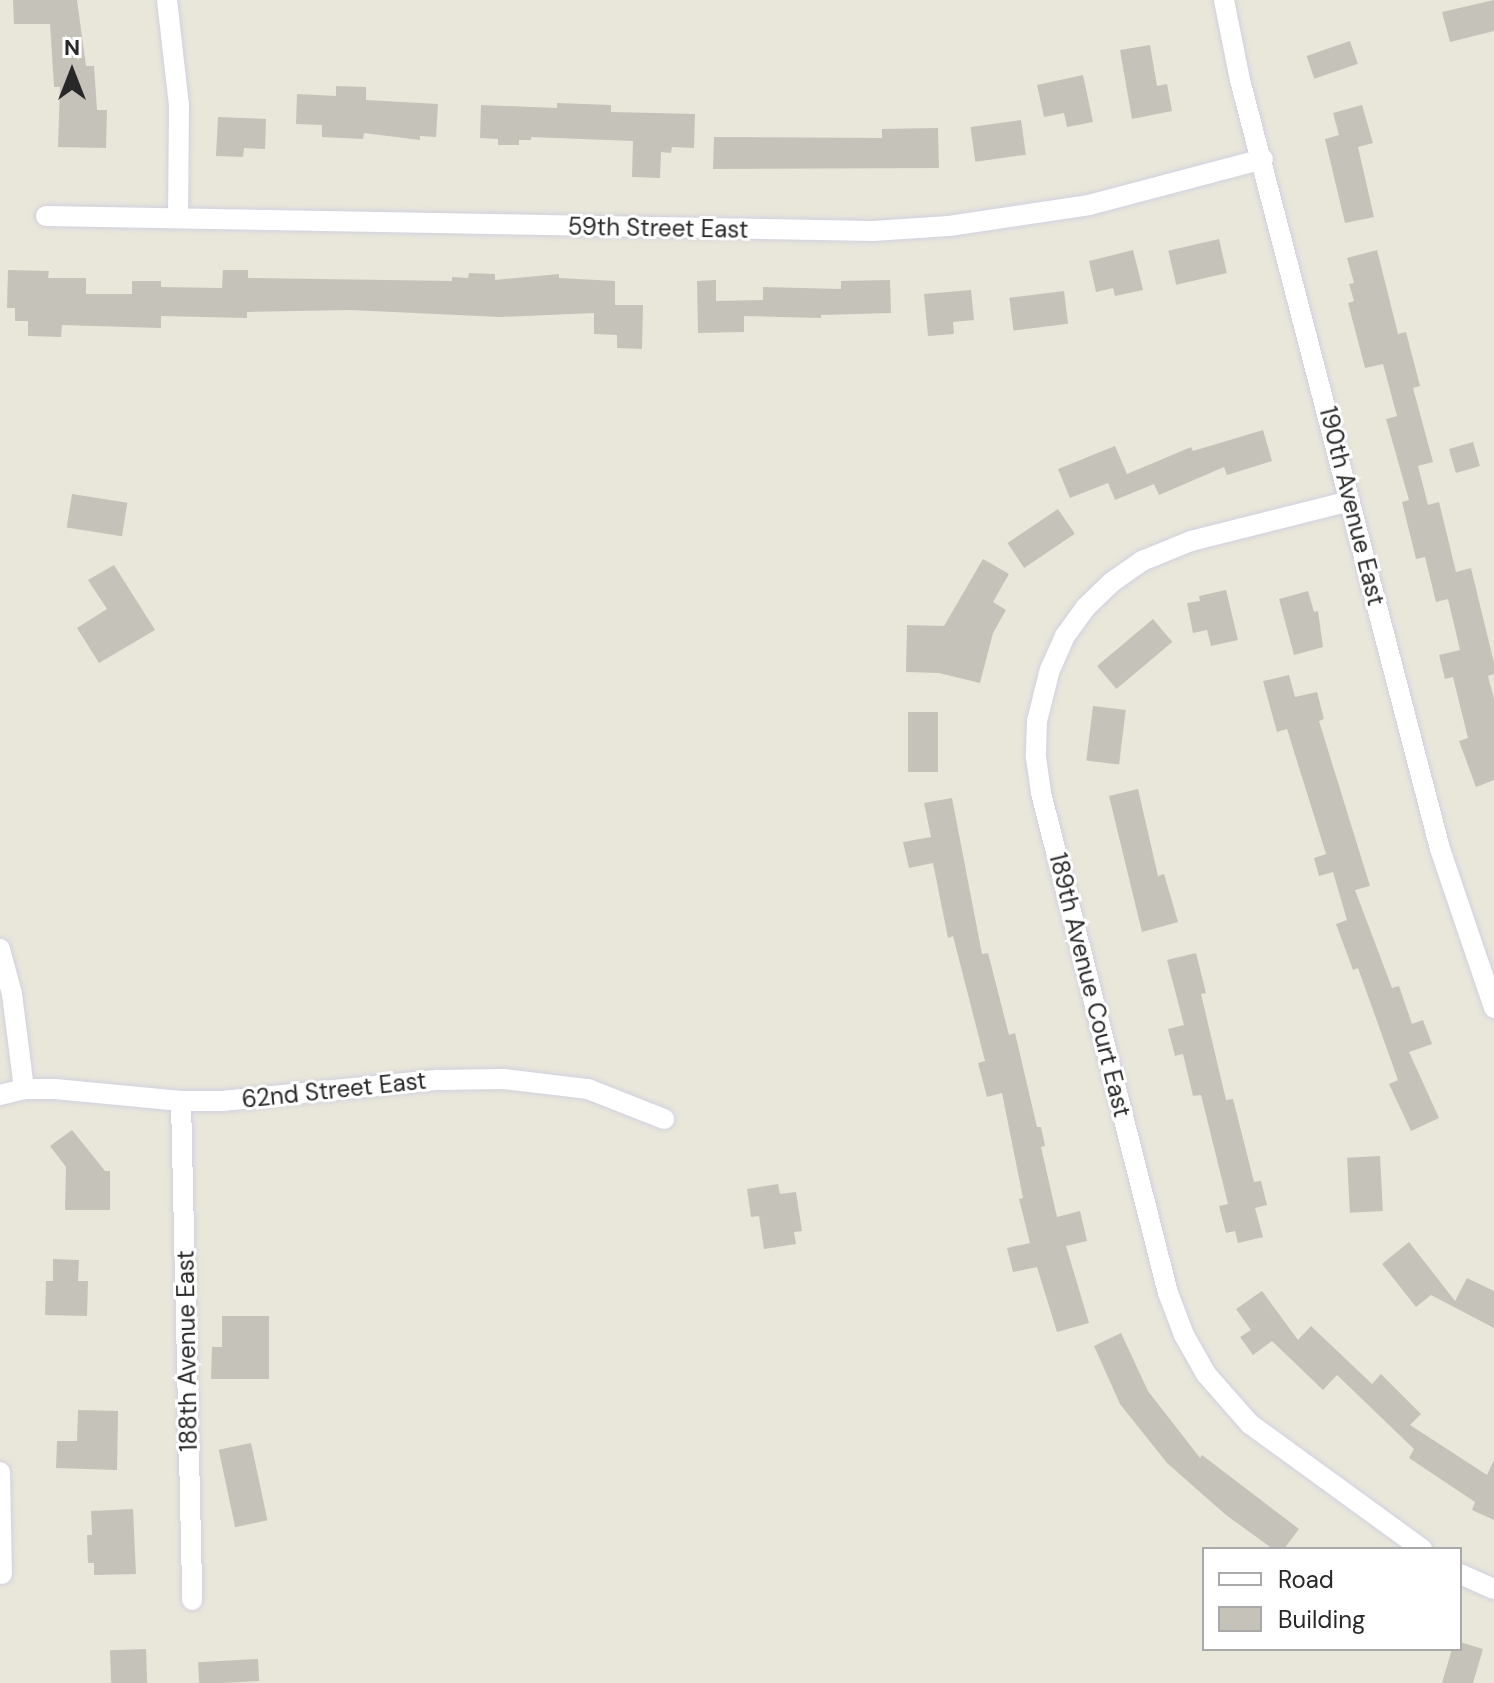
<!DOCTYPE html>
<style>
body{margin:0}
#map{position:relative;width:1494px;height:1683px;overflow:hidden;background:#e9e6da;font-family:"DM Sans",sans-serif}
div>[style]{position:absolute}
.building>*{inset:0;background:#c5c2ba;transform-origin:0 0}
.roads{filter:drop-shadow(0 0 2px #d0d0e0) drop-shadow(0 0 2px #d0d0e0)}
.street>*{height:20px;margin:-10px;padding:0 10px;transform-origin:10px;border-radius:10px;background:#fff}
span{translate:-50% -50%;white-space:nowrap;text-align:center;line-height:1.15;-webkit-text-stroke:6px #fff;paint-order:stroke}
.street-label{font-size:24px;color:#282828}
.legend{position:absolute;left:1202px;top:1547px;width:260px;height:104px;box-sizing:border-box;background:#fff;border:2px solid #a9a9a9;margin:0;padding:10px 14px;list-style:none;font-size:24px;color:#282828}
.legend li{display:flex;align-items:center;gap:16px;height:40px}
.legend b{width:40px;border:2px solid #a9a9a9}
.north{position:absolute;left:32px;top:32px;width:80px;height:80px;-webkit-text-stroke:6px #fff;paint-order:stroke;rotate:0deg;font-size:22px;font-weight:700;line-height:32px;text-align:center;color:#282828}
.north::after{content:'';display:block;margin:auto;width:28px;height:36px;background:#282828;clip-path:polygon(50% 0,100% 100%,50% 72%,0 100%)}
</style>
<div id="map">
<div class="building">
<i style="clip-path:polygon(13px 0,77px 0,86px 66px,94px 66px,97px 110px,107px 110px,106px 148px,58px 147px,60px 87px,54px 87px,50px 24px,14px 24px)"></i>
<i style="clip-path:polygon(1494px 0,1494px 31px,1450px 42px,1442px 12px)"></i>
<i style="left:1350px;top:41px;width:24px;height:46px;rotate:71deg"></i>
<i style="clip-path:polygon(1150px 45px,1157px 86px,1167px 84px,1172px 111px,1132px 119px,1120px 50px)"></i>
<i style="clip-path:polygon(1083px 75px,1093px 122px,1067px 127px,1064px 113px,1044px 117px,1037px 85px)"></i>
<i style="clip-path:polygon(336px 86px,366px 87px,366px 100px,438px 104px,436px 137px,420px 136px,420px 140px,364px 133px,363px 139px,322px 137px,322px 125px,296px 124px,297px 94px,336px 96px)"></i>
<i style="clip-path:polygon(557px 103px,611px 105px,611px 112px,695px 114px,694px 148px,672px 147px,671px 153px,661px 152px,660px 178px,632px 177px,633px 141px,531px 137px,531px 140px,519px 140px,519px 145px,498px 145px,498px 139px,480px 138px,481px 105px,557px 108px)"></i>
<i style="clip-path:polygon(1362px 105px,1373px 143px,1358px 147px,1374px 217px,1345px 223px,1325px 139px,1339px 135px,1333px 113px)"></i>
<i style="clip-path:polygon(218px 117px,266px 119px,265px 149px,244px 148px,243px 157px,216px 156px)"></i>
<i style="left:1021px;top:120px;width:35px;height:51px;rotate:82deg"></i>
<i style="clip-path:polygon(938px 128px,939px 168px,713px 169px,714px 137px,882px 138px,882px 129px)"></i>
<i style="left:1219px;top:239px;width:35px;height:52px;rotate:77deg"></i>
<i style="clip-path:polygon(1133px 250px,1143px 290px,1115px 296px,1113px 288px,1096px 292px,1089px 261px)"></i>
<i style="clip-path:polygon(1377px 250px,1398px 334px,1406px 332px,1420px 386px,1413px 388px,1433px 462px,1418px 466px,1428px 505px,1439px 502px,1456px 572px,1471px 568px,1494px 663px,1494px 674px,1488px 676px,1494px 699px,1494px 780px,1476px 787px,1459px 741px,1468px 738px,1453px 677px,1445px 679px,1439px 655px,1460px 650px,1448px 599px,1436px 602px,1425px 557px,1416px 559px,1402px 502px,1409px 500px,1386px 419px,1397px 416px,1383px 364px,1365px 368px,1348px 303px,1354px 301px,1349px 284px,1354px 283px,1347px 258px)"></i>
<i style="clip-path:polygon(8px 270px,49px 271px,48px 278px,86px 278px,86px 294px,132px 294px,132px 281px,161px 281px,161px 287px,222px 288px,223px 270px,248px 270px,248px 278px,452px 281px,452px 277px,468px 278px,469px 273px,495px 274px,495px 280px,559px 274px,559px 278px,615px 281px,615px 305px,643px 305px,642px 349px,617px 348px,617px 335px,594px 334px,594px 313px,500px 317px,350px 310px,247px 312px,247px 318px,161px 316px,161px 328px,62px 325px,61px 337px,28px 336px,28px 321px,15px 321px,15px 308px,7px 308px)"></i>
<i style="clip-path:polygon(716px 280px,716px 301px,763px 300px,763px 287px,841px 289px,841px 281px,890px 280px,891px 313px,821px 315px,821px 318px,744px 316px,744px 332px,698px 333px,697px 281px)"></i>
<i style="clip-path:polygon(971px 290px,974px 320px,953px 322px,954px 334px,928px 336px,924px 294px)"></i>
<i style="left:1064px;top:291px;width:33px;height:55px;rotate:83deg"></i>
<i style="clip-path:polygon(1263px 430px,1272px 461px,1227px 475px,1224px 467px,1159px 495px,1154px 484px,1115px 500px,1108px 483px,1070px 498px,1058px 469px,1115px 446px,1127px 474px,1191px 447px,1193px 451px)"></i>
<i style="left:1473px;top:442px;width:25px;height:25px;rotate:74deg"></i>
<i style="left:72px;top:494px;width:56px;height:34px;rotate:9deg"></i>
<i style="left:1058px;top:509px;width:30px;height:61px;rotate:56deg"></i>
<i style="clip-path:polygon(983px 559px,1009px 574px,993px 602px,1006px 610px,993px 633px,980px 683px,939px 673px,906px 672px,907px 625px,944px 626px)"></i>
<i style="clip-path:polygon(114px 565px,155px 630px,99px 663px,77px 628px,107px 609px,88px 580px)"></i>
<i style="clip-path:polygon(1226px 590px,1238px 640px,1211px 646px,1207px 630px,1193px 633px,1187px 603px,1200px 601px,1199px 596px)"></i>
<i style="clip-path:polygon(1308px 591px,1314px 612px,1318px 611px,1323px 647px,1294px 655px,1279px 599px)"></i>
<i style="left:1153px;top:619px;width:30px;height:73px;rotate:50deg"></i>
<i style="clip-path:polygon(1289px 675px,1295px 697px,1317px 692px,1324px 719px,1319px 721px,1370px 886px,1355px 890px,1392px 988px,1399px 986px,1412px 1024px,1423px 1020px,1432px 1044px,1409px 1052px,1439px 1118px,1411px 1131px,1389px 1084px,1398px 1080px,1358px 968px,1353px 970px,1336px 924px,1347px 920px,1333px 872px,1319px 876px,1314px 858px,1326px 854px,1287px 729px,1277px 732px,1263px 681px)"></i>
<i style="left:1093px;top:706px;width:33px;height:55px;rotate:7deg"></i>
<i style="left:908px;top:712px;width:30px;height:60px"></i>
<i style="clip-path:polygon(1138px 789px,1158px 876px,1164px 874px,1178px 922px,1142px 932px,1109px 796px)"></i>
<i style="clip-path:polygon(952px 798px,982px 954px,988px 953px,1009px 1035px,1015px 1033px,1037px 1127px,1041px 1127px,1045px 1146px,1041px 1147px,1057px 1217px,1080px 1211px,1087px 1241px,1066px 1246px,1089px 1323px,1057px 1332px,1037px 1267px,1013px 1272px,1007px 1248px,1030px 1243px,1019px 1199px,1023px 1198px,1002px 1093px,987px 1097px,978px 1063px,985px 1061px,953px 936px,948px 938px,933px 863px,909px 868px,903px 842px,931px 837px,924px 803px)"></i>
<i style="clip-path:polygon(1196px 953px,1206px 993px,1201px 994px,1226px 1100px,1233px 1099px,1254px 1182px,1261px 1181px,1267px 1205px,1255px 1208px,1263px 1237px,1238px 1243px,1235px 1231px,1226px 1233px,1219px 1206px,1228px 1204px,1201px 1095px,1193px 1096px,1183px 1054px,1175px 1056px,1168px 1029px,1184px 1025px,1167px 960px)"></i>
<i style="clip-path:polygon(72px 1130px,105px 1171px,110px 1171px,110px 1210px,65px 1210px,66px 1167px,50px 1146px)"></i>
<i style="left:1380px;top:1156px;width:55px;height:33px;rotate:87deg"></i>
<i style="clip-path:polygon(778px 1184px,780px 1194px,796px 1192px,802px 1231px,794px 1232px,796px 1244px,764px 1249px,759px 1216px,751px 1217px,747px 1189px)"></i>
<i style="clip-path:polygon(1409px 1242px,1455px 1301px,1467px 1278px,1494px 1291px,1494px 1328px,1431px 1295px,1416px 1307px,1382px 1264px)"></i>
<i style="clip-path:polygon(53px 1259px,79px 1260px,78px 1281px,88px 1281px,87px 1316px,45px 1315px,46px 1281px,53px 1281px)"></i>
<i style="clip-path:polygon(1262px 1291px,1298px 1340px,1311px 1326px,1372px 1384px,1381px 1374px,1421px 1414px,1410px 1425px,1487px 1475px,1494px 1460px,1494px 1520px,1472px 1510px,1475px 1502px,1409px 1458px,1414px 1449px,1337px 1375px,1323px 1390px,1272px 1341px,1253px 1355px,1240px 1337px,1251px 1330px,1236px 1309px)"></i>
<i style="clip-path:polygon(222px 1316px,269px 1316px,269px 1379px,211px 1379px,212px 1347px,222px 1347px)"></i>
<i style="clip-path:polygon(1121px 1333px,1148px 1391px,1200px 1458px,1202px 1455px,1299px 1529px,1284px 1549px,1273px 1549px,1226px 1515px,1167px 1463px,1120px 1404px,1094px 1346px)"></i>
<i style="clip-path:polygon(78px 1410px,118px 1411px,117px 1470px,56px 1468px,57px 1441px,77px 1441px)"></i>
<i style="left:251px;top:1443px;width:79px;height:33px;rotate:78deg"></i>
<i style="clip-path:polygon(133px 1509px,136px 1574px,94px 1575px,94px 1563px,88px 1563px,87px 1535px,92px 1535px,91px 1511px)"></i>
<i style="clip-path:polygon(1460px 1642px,1483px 1649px,1473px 1683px,1442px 1683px,1452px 1649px,1460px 1649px)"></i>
<i style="left:146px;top:1649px;width:34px;height:36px;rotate:88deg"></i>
<i style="left:258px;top:1659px;width:22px;height:60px;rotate:87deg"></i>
</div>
<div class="roads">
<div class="street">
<i style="left:167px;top:0;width:107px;rotate:83.5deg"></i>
<i style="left:179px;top:106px;width:112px;rotate:90.5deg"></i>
<i style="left:1224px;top:0;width:82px;rotate:78.7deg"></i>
<i style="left:1240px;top:80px;width:795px;rotate:75.42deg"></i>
<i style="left:1440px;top:849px;width:168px;rotate:71.2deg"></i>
<i style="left:46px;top:216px;width:827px;rotate:1.04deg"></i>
<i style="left:873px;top:231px;width:76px;rotate:-3.8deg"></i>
<i style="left:949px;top:226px;width:142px;rotate:-8.5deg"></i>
<i style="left:1089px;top:205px;width:180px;rotate:-14.8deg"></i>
<i style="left:1350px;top:501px;width:164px;rotate:165.9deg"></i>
<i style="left:1191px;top:541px;width:53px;rotate:157.8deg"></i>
<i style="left:1142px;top:561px;width:37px;rotate:145deg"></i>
<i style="left:1112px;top:582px;width:36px;rotate:136deg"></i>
<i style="left:1086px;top:607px;width:36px;rotate:126deg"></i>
<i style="left:1065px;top:636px;width:36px;rotate:114deg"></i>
<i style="left:1050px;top:669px;width:54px;rotate:104deg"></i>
<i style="left:1037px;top:721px;width:36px;rotate:92deg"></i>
<i style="left:1036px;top:757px;width:36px;rotate:82deg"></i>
<i style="left:1041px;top:793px;width:516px;rotate:75.75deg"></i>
<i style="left:1168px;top:1293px;width:45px;rotate:69.1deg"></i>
<i style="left:1184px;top:1335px;width:45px;rotate:60.6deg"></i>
<i style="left:1206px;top:1374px;width:67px;rotate:48.7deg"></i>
<i style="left:1250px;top:1424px;width:213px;rotate:36deg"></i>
<i style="left:0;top:949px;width:47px;rotate:75.1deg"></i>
<i style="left:12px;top:994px;width:96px;rotate:82.8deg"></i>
<i style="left:0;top:1095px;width:25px;rotate:-14deg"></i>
<i style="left:24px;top:1089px;width:31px"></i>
<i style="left:55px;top:1089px;width:127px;rotate:5.4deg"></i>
<i style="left:181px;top:1101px;width:41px"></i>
<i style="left:222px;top:1101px;width:217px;rotate:-5.6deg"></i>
<i style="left:438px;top:1080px;width:66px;rotate:-0.9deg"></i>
<i style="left:504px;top:1079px;width:85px;rotate:6.8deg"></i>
<i style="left:588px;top:1089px;width:82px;rotate:21.5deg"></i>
<i style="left:181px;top:1101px;width:499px;rotate:88.7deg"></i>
<i style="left:0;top:1472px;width:102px;rotate:88.9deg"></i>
<i style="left:1460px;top:1574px;width:37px;rotate:24deg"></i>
</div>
</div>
<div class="street-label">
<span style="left:658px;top:228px;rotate:1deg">59th Street East</span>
<span style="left:1352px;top:506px;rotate:76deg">190th Avenue East</span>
<span style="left:1090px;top:985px;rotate:76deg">189th Avenue Court East</span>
<span style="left:334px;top:1090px;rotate:-6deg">62nd Street East</span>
<span style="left:187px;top:1351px;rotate:-91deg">188th Avenue East</span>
</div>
<ul class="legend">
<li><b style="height:10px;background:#fff"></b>Road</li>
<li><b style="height:22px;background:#c5c2ba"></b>Building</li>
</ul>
<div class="north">N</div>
</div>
